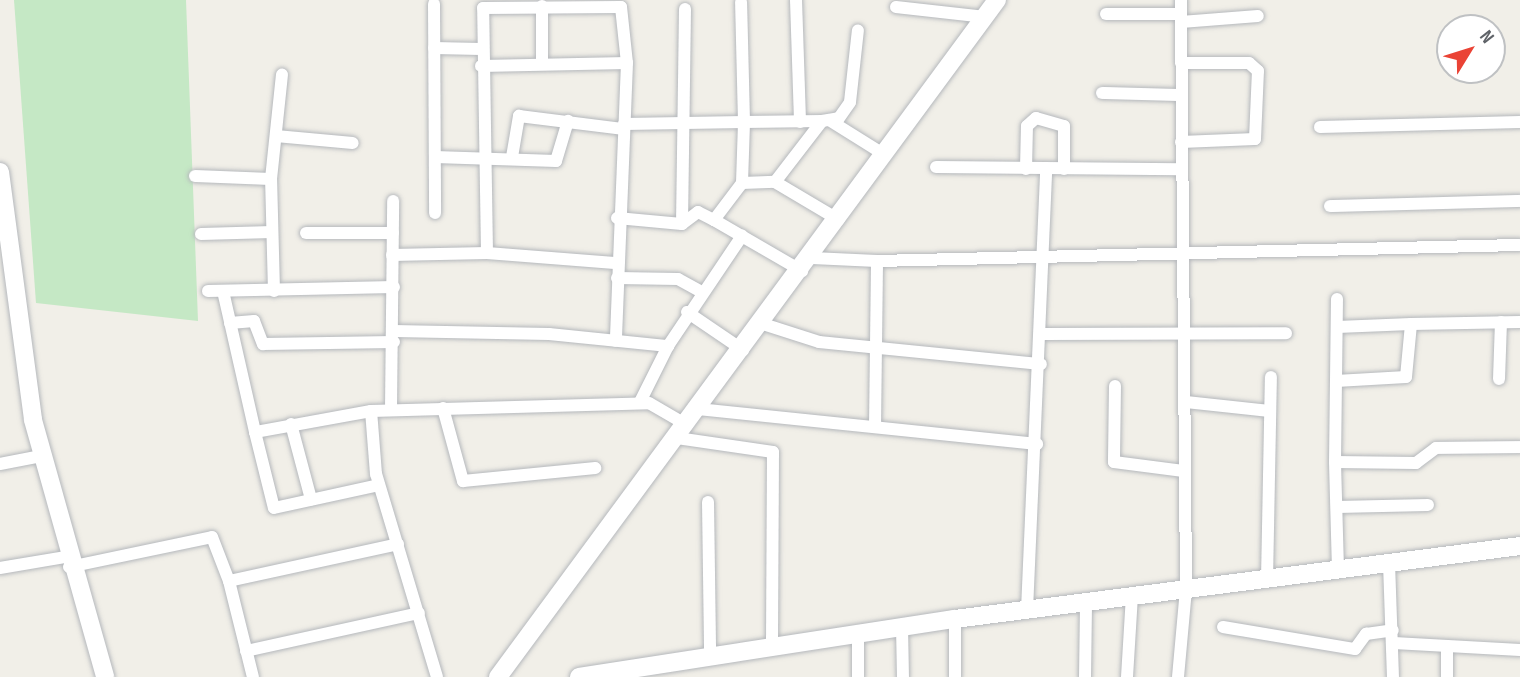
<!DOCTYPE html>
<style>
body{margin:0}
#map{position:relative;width:1520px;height:677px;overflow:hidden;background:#f1efe8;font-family:"Sofia Sans Condensed",sans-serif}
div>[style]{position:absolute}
.green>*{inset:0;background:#c5e8c5}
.roads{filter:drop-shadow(0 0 2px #b5b8bc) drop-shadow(0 0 2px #b5b8bc)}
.street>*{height:12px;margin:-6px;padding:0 6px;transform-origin:6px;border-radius:6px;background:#fff}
.secondary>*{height:18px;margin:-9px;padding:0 9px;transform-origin:9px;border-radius:9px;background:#fff}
span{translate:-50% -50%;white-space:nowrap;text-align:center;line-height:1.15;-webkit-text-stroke:5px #fff;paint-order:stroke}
.north{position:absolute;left:1436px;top:14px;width:70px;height:70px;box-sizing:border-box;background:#fff;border:2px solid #bfc1c3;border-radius:50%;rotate:52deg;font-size:19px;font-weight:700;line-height:28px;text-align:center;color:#5f6368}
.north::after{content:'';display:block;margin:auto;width:24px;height:32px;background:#ea4335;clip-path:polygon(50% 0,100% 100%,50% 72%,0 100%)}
</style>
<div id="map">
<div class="green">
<i style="clip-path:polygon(14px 0,186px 0,198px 321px,36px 303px)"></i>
</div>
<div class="roads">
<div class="street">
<i style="left:796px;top:0;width:122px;rotate:88.1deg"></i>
<i style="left:434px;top:4px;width:209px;rotate:89.7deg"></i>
<i style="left:542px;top:6px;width:58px;rotate:90deg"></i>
<i style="left:896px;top:7px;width:90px;rotate:6.4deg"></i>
<i style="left:1106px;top:14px;width:75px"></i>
<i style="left:1181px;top:22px;width:77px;rotate:-4.5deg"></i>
<i style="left:434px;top:48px;width:47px;rotate:1.2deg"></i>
<i style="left:481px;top:66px;width:146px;rotate:-1.2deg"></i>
<i style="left:1102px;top:93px;width:79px;rotate:1.5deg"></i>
<i style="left:829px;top:120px;width:66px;rotate:32deg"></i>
<i style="left:624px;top:124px;width:120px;rotate:-1deg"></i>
<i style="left:744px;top:122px;width:120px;rotate:-91.4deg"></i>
<i style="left:1320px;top:127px;width:200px;rotate:-1.4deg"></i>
<i style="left:276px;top:136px;width:77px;rotate:5.2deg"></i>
<i style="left:1181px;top:142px;width:74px;rotate:-2.3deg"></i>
<i style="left:1255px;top:139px;width:68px;rotate:-87.5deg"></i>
<i style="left:1258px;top:71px;width:12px;rotate:-138deg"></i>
<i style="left:1249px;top:63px;width:68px;rotate:180deg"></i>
<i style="left:435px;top:157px;width:121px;rotate:1.9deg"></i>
<i style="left:556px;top:161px;width:42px;rotate:-73.3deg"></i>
<i style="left:512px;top:157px;width:42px;rotate:-80.3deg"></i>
<i style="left:519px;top:116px;width:106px;rotate:7.1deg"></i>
<i style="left:936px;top:167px;width:244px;rotate:0.5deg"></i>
<i style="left:1026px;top:169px;width:43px;rotate:-88.7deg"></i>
<i style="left:1027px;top:126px;width:12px;rotate:-42deg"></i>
<i style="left:1036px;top:118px;width:29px;rotate:16deg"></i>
<i style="left:1064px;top:126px;width:43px;rotate:90deg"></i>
<i style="left:195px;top:176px;width:76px;rotate:2.3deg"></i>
<i style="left:775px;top:182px;width:74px;rotate:30.7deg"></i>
<i style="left:742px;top:183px;width:61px;rotate:-88.1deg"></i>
<i style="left:744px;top:122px;width:78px;rotate:-0.7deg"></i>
<i style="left:1330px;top:206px;width:190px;rotate:-1.5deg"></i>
<i style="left:617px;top:218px;width:65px;rotate:5.3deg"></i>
<i style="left:682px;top:224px;width:20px;rotate:-37deg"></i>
<i style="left:698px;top:212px;width:18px;rotate:27deg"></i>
<i style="left:714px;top:220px;width:46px;rotate:-52.9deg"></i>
<i style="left:742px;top:183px;width:33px;rotate:-2deg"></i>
<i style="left:775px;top:182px;width:77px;rotate:-52.4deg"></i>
<i style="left:822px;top:121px;width:17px;rotate:-10deg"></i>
<i style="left:839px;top:118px;width:19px;rotate:-55deg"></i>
<i style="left:850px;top:102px;width:72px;rotate:-83.7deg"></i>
<i style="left:714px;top:220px;width:102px;rotate:30.1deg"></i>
<i style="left:682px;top:224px;width:215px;rotate:-89.2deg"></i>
<i style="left:306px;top:233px;width:87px"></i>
<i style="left:201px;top:234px;width:71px;rotate:-1.6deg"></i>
<i style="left:487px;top:253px;width:245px;rotate:-90.9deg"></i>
<i style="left:483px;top:8px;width:138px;rotate:-0.4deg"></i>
<i style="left:621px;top:7px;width:56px;rotate:83.9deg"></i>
<i style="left:627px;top:63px;width:278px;rotate:92.3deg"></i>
<i style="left:392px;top:255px;width:95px;rotate:-1.2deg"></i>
<i style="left:487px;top:253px;width:128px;rotate:4.5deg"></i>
<i style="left:812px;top:258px;width:65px;rotate:2.6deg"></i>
<i style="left:617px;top:278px;width:61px;rotate:0.9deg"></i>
<i style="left:678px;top:279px;width:25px;rotate:29deg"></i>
<i style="left:208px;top:291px;width:186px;rotate:-1.2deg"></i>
<i style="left:223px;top:291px;width:145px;rotate:77.2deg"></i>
<i style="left:274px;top:291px;width:112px;rotate:-91.5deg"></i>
<i style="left:271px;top:179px;width:105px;rotate:-84deg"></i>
<i style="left:687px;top:312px;width:68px;rotate:34.2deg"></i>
<i style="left:230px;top:323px;width:24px;rotate:-5deg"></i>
<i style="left:254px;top:321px;width:25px;rotate:69deg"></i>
<i style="left:263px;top:344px;width:131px;rotate:-0.9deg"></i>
<i style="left:763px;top:324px;width:59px;rotate:17.8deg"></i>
<i style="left:819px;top:342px;width:223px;rotate:5.7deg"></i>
<i style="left:1411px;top:324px;width:109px;rotate:-1.1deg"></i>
<i style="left:394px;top:331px;width:155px;rotate:1.1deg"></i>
<i style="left:549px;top:334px;width:120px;rotate:5.8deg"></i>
<i style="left:668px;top:346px;width:133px;rotate:-56.1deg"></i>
<i style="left:1043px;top:334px;width:243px;rotate:-0.2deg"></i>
<i style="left:1499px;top:379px;width:57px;rotate:-88deg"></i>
<i style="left:1336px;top:381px;width:70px;rotate:-3.3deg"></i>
<i style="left:1406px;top:377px;width:53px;rotate:-84.6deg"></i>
<i style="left:1411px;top:324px;width:74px;rotate:177.7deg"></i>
<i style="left:1115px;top:386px;width:76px;rotate:90.8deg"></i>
<i style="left:1114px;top:462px;width:70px;rotate:7.4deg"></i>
<i style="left:640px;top:402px;width:63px;rotate:-63.4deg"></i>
<i style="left:1186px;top:402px;width:84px;rotate:6.1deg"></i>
<i style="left:443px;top:408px;width:76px;rotate:74.7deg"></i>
<i style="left:463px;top:481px;width:133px;rotate:-5.6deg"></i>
<i style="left:391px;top:409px;width:208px;rotate:-89.4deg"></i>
<i style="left:698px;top:409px;width:341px;rotate:5.9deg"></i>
<i style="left:371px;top:411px;width:118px;rotate:169.7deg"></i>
<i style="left:255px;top:432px;width:78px;rotate:76deg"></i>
<i style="left:274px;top:508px;width:107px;rotate:-12.4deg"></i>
<i style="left:291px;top:424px;width:78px;rotate:75.1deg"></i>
<i style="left:875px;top:427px;width:166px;rotate:-89.3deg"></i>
<i style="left:877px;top:261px;width:643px;rotate:-1.43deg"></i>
<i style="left:677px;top:438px;width:97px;rotate:8.3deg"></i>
<i style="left:773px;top:452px;width:192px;rotate:90.3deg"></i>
<i style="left:1335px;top:462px;width:163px;rotate:-89.3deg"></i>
<i style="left:0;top:464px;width:42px;rotate:-11deg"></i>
<i style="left:708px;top:502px;width:151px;rotate:89.2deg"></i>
<i style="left:1337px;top:507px;width:91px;rotate:-1.3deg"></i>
<i style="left:1389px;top:563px;width:114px;rotate:88deg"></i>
<i style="left:69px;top:567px;width:146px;rotate:-11.8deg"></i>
<i style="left:212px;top:537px;width:47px;rotate:68.9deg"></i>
<i style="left:229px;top:581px;width:173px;rotate:-12.3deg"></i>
<i style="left:0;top:568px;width:67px;rotate:-9.5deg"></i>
<i style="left:1338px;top:570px;width:108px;rotate:-91.6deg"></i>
<i style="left:1335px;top:462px;width:81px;rotate:0.7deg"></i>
<i style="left:1416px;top:463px;width:25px;rotate:-37deg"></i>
<i style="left:1436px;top:448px;width:84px;rotate:-0.7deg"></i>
<i style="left:1267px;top:580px;width:203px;rotate:-88.9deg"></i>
<i style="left:229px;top:581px;width:99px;rotate:76deg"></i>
<i style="left:1027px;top:610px;width:441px;rotate:-87.5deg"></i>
<i style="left:955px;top:619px;width:58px;rotate:90deg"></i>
<i style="left:902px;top:626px;width:51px;rotate:88.9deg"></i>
<i style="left:1223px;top:627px;width:134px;rotate:9.5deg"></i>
<i style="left:1355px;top:649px;width:19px;rotate:-54deg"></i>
<i style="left:1366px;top:634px;width:27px;rotate:-8deg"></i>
<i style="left:858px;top:633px;width:44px;rotate:90deg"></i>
<i style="left:1394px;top:643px;width:126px;rotate:3.2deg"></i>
<i style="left:246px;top:651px;width:177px;rotate:-12.4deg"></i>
<i style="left:437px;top:677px;width:212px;rotate:-106.7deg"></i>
<i style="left:376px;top:474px;width:63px;rotate:-94.5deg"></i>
<i style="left:371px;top:411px;width:278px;rotate:-1.6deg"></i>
<i style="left:649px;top:403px;width:44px;rotate:30.1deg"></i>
<i style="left:1085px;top:677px;width:75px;rotate:-89.2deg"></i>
<i style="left:1127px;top:677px;width:81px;rotate:-86.5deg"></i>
<i style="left:1178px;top:677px;width:88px;rotate:-84.8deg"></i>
<i style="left:1186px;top:589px;width:589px;rotate:-90.49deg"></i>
<i style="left:1447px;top:677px;width:31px;rotate:-90deg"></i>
</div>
<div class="secondary">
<i style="left:0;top:172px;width:250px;rotate:82.4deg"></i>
<i style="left:33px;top:420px;width:267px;rotate:74.3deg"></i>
<i style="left:498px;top:677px;width:841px;rotate:-53.61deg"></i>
<i style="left:579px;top:677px;width:380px;rotate:-8.8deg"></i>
<i style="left:955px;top:619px;width:570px;rotate:-7.36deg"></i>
</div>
</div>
<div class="north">N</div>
</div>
